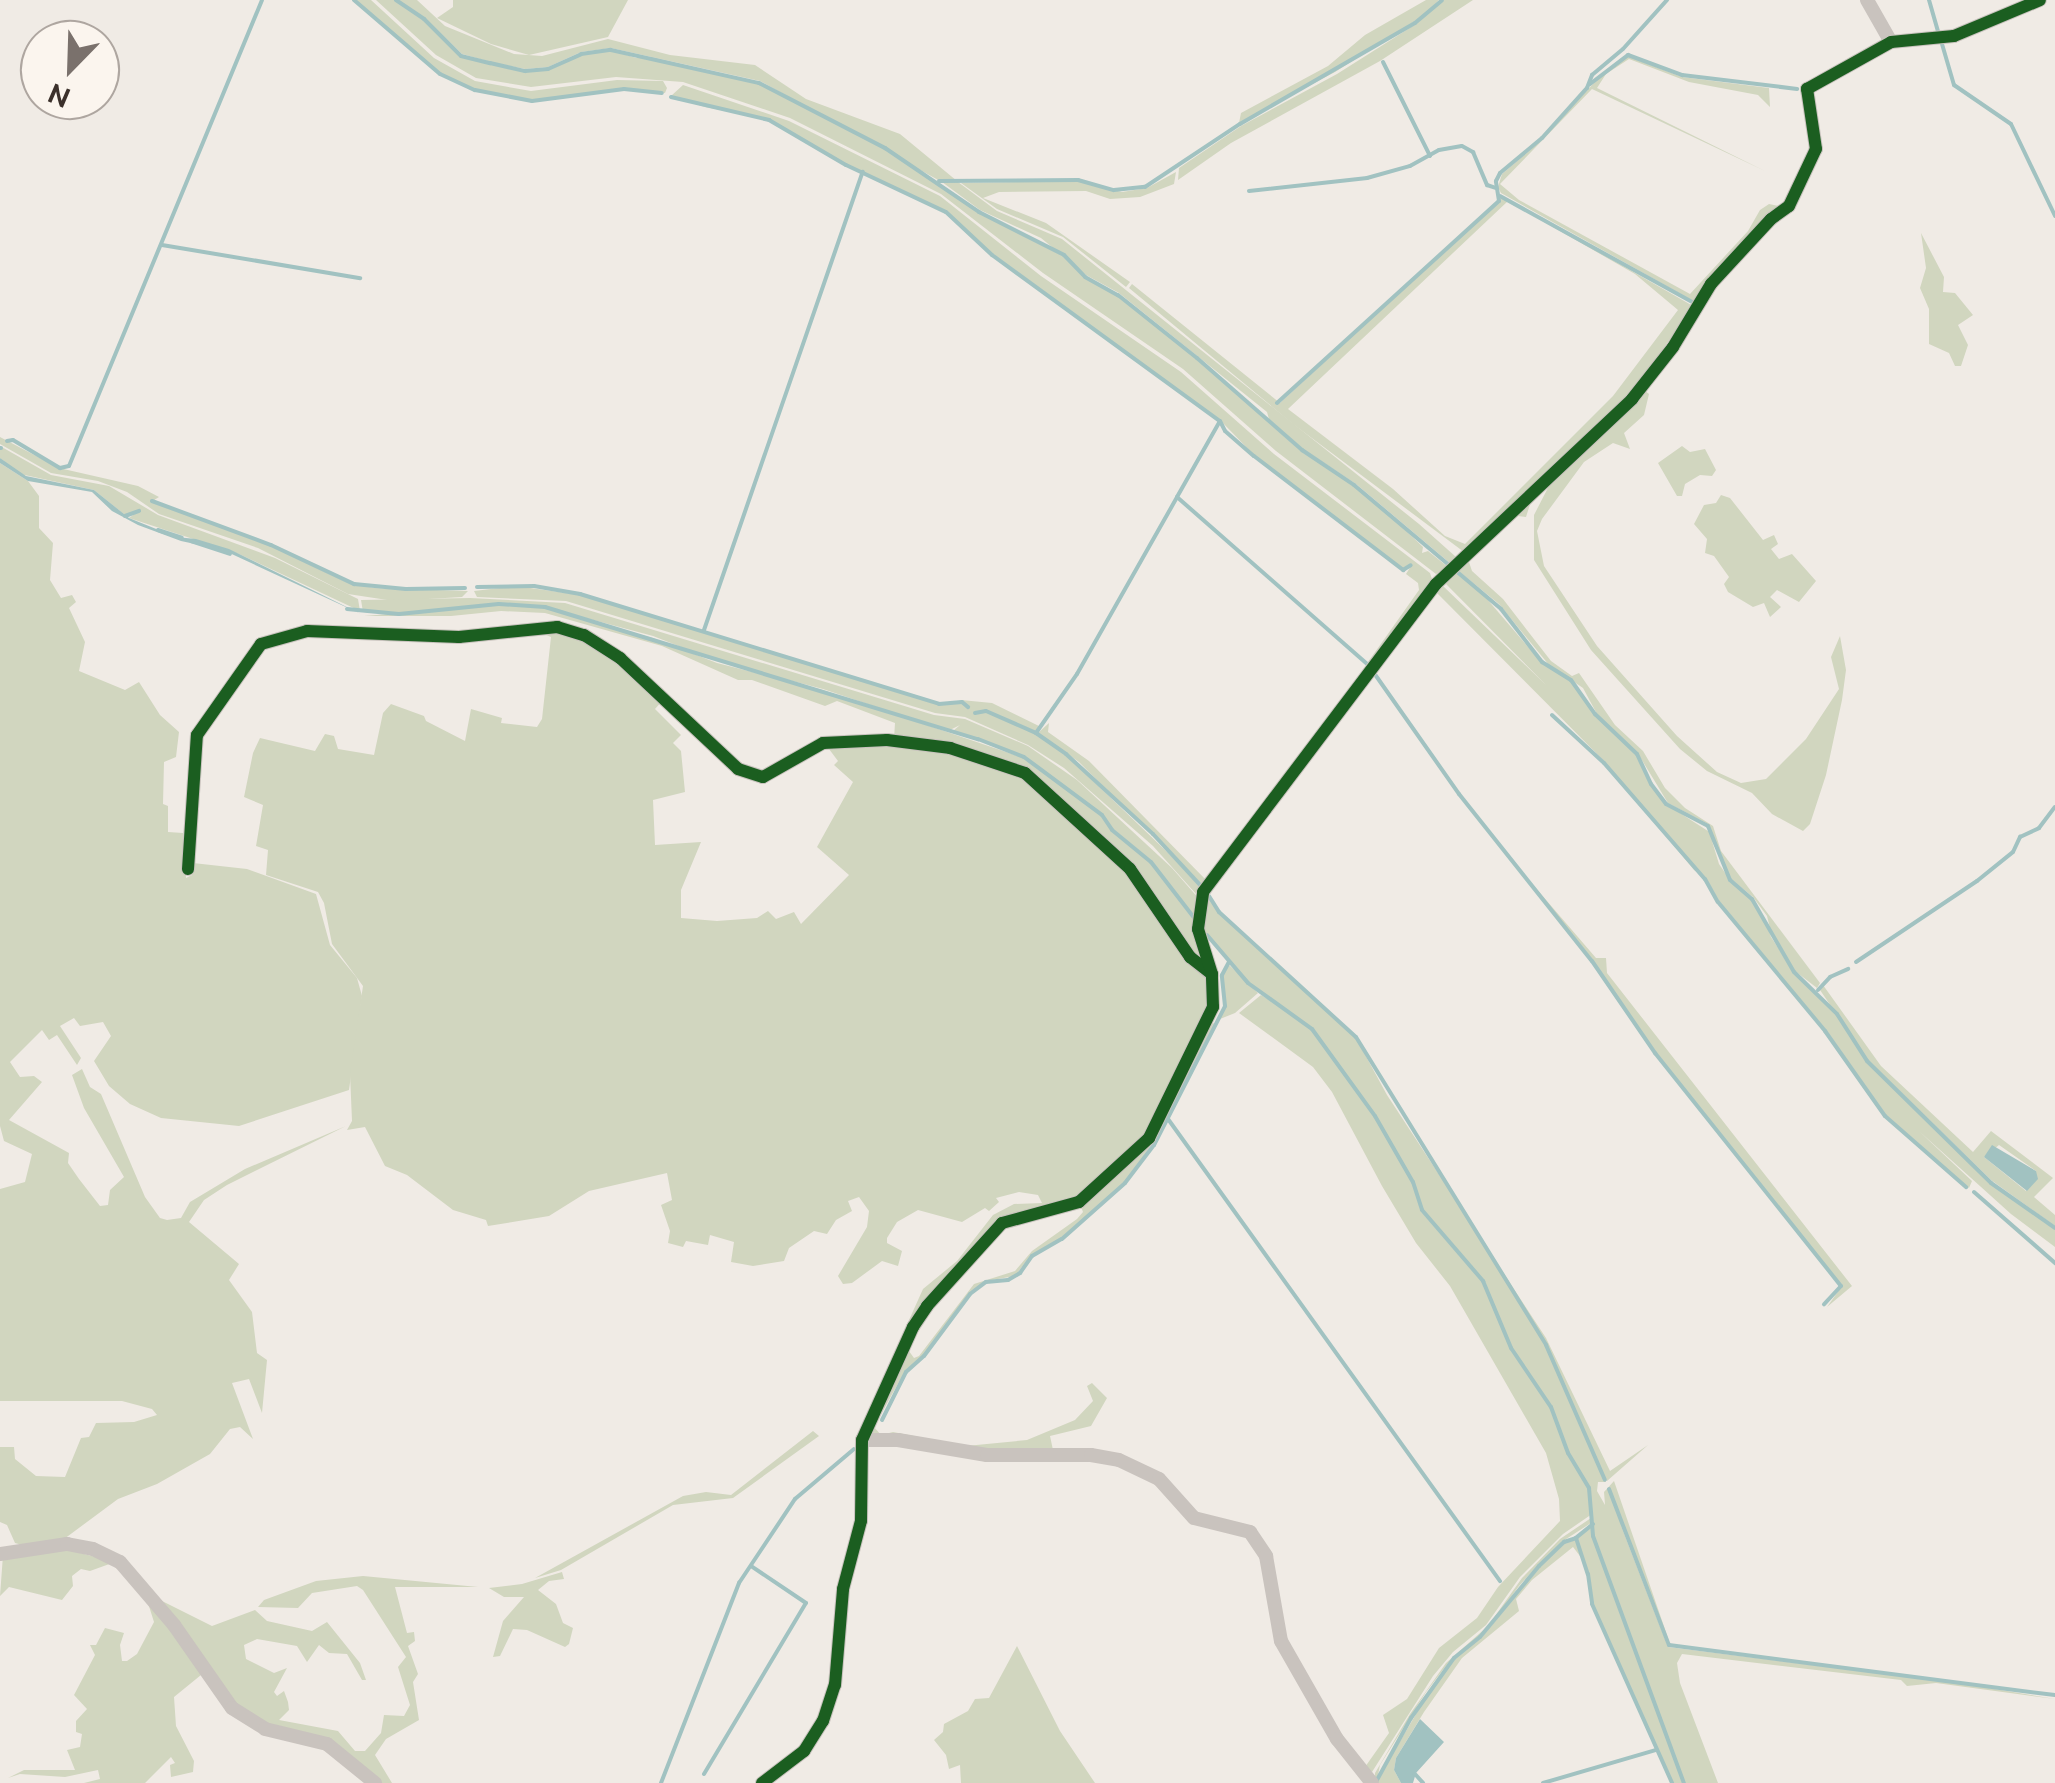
<!DOCTYPE html>
<style>
body{margin:0}
#map{position:relative;width:2055px;height:1783px;overflow:hidden;background:#f0ebe5;font-family:Ubuntu,sans-serif}
div>[style]{position:absolute}
.green>*{inset:0;background:#d1d6bf}
.water>*{inset:0;background:#a1c2c1}
.stream>*{height:4px;margin:-2px;padding:0 2px;transform-origin:2px;border-radius:2px;background:#a1c2c1}
.minor>*{height:14px;margin:-7px;padding:0 7px;transform-origin:7px;border-radius:7px;background:#c9c3be}
.cycleway>*{height:12px;margin:-6px;padding:0 6px;transform-origin:6px;border-radius:6px;background:#1b5e20}
span{translate:-50% -50%;white-space:nowrap;text-align:center;line-height:1.15;-webkit-text-stroke:10px #fbf5ee;paint-order:stroke}
.north{position:absolute;left:20px;top:20px;width:100px;height:100px;box-sizing:border-box;background:#fbf5ee;border:2px solid #aea6a0;border-radius:50%;rotate:203deg;font-size:28px;font-weight:700;line-height:40px;text-align:center;color:#3b302b}
.north::after{content:'';display:block;margin:auto;width:35px;height:45px;background:#7a716c;clip-path:polygon(50% 0,100% 100%,50% 72%,0 100%)}
</style>
<div id="map">
<div class="green">
<i style="clip-path:polygon(356px 0,371px 0,434px 58px,475px 81px,531px 91px,617px 80px,663px 81px,667px 88px,665px 93px,624px 88px,532px 100px,475px 89px,440px 73px)"></i>
<i style="clip-path:polygon(376px 0,395px 0,423px 20px,461px 57px,525px 72px,549px 70px,582px 55px,611px 50px,636px 58px,652px 57px,759px 83px,884px 149px,979px 212px,1063px 256px,1084px 277px,1117px 296px,1197px 358px,1301px 451px,1354px 486px,1400px 525px,1423px 547px,1422px 553px,1428px 551px,1448px 567px,1436px 574px,1276px 451px,1183px 369px,1043px 273px,941px 194px,790px 118px,683px 82px,616px 77px,531px 87px,476px 78px,436px 55px)"></i>
<i style="clip-path:polygon(398px 0,417px 0,445px 26px,514px 54px,542px 56px,608px 39px,670px 55px,755px 65px,806px 99px,900px 134px,957px 181px,940px 181px,760px 81px,611px 48px,581px 52px,548px 67px,525px 69px,491px 62px,462px 54px,425px 18px)"></i>
<i style="clip-path:polygon(453px 0,628px 0,608px 37px,529px 55px,491px 44px,437px 18px,453px 7px)"></i>
<i style="clip-path:polygon(1426px 0,1439px 0,1426px 14px,1335px 72px,1239px 123px,1241px 113px,1328px 66px,1365px 35px)"></i>
<i style="clip-path:polygon(1444px 0,1473px 0,1380px 61px,1231px 143px,1178px 180px,1179px 168px,1241px 126px,1337px 74px,1416px 24px)"></i>
<i style="clip-path:polygon(1627px 56px,1682px 77px,1769px 88px,1770px 107px,1758px 95px,1689px 82px,1629px 59px,1606px 74px,1597px 88px,1765px 171px,1592px 89px,1500px 184px,1519px 200px,1690px 294px,1748px 231px,1760px 210px,1769px 204px,1783px 207px,1695px 302px,1501px 193px,1498px 187px,1502px 174px,1544px 138px,1601px 75px)"></i>
<i style="clip-path:polygon(683px 85px,789px 121px,940px 196px,1041px 276px,1181px 372px,1274px 454px,1430px 573px,1433px 582px,1370px 665px,1368px 662px,1419px 590px,1418px 583px,1406px 574px,1411px 566px,1403px 569px,1254px 455px,1220px 420px,993px 254px,946px 211px,846px 164px,769px 119px,705px 107px,671px 96px)"></i>
<i style="clip-path:polygon(1176px 172px,1174px 184px,1140px 197px,1110px 199px,1086px 191px,999px 192px,983px 198px,1046px 223px,1130px 282px,1126px 287px,1063px 237px,997px 209px,961px 183px,1078px 181px,1122px 192px,1147px 188px)"></i>
<i style="clip-path:polygon(942px 182px,958px 182px,997px 211px,1062px 239px,1419px 524px,1456px 557px,1451px 564px,1356px 484px,1303px 449px,1269px 419px,1267px 412px,1119px 293px,1086px 275px,1041px 238px,980px 210px)"></i>
<i style="clip-path:polygon(evenodd,1502px 197px,1693px 306px,1628px 399px,1464px 552px,1293px 424px,1129px 288px,1132px 284px,1280px 403px,1502px 197px,1508px 201px,1635px 274px,1678px 310px,1613px 396px,1465px 544px,1445px 536px,1393px 489px,1288px 409px,1508px 201px)"></i>
<i style="clip-path:polygon(1921px 233px,1944px 277px,1943px 292px,1955px 293px,1973px 315px,1958px 325px,1968px 345px,1961px 366px,1955px 366px,1949px 353px,1929px 344px,1929px 309px,1920px 288px,1926px 268px)"></i>
<i style="clip-path:polygon(1644px 390px,1649px 394px,1644px 415px,1624px 433px,1630px 449px,1613px 443px,1584px 462px,1542px 519px,1537px 531px,1544px 566px,1597px 646px,1677px 736px,1717px 772px,1741px 783px,1766px 779px,1806px 739px,1839px 689px,1831px 657px,1840px 636px,1846px 670px,1842px 700px,1826px 775px,1810px 824px,1803px 831px,1772px 814px,1752px 793px,1707px 771px,1680px 749px,1591px 650px,1534px 560px,1534px 515px,1553px 478px)"></i>
<i style="clip-path:polygon(0 437px,59px 468px,138px 486px,159px 497px,151px 502px,271px 546px,344px 581px,374px 588px,468px 591px,462px 597px,394px 601px,348px 594px,258px 548px,159px 514px,127px 492px,98px 481px,51px 473px,0 444px)"></i>
<i style="clip-path:polygon(0 446px,51px 475px,109px 486px,158px 515px,275px 558px,358px 599px,360px 611px,239px 554px,129px 518px,140px 510px,125px 515px,94px 490px,20px 474px,0 458px)"></i>
<i style="clip-path:polygon(1682px 446px,1690px 452px,1705px 449px,1716px 470px,1712px 476px,1700px 475px,1685px 484px,1682px 496px,1677px 496px,1658px 463px)"></i>
<i style="clip-path:polygon(0 463px,28px 481px,39px 496px,39px 528px,53px 543px,50px 580px,61px 598px,72px 595px,76px 602px,69px 608px,85px 642px,79px 671px,125px 690px,139px 682px,160px 715px,179px 732px,176px 757px,164px 762px,163px 804px,168px 806px,168px 832px,183px 833px,186px 878px,192px 875px,193px 863px,247px 869px,316px 894px,330px 945px,357px 978px,362px 996px,349px 1090px,239px 1126px,161px 1118px,130px 1104px,109px 1086px,94px 1061px,111px 1036px,103px 1022px,80px 1026px,74px 1018px,60px 1026px,81px 1058px,77px 1065px,57px 1035px,49px 1040px,42px 1030px,10px 1062px,20px 1077px,34px 1076px,42px 1082px,9px 1120px,69px 1153px,68px 1163px,79px 1179px,100px 1206px,108px 1205px,110px 1190px,124px 1177px,84px 1108px,72px 1075px,82px 1069px,90px 1087px,101px 1094px,145px 1197px,160px 1218px,167px 1220px,181px 1218px,190px 1202px,245px 1169px,346px 1126px,227px 1185px,204px 1200px,189px 1222px,239px 1264px,229px 1280px,252px 1312px,257px 1353px,267px 1360px,262px 1413px,249px 1379px,232px 1383px,253px 1439px,240px 1427px,230px 1429px,210px 1454px,157px 1484px,118px 1499px,60px 1542px,26px 1546px,15px 1543px,7px 1525px,0 1522px,0 1447px,14px 1447px,15px 1459px,36px 1476px,65px 1477px,81px 1438px,89px 1437px,96px 1423px,134px 1422px,157px 1415px,152px 1409px,122px 1401px,0 1401px,0 1189px,25px 1182px,32px 1154px,4px 1141px,0 1126px)"></i>
<i style="clip-path:polygon(1721px 495px,1730px 498px,1763px 540px,1774px 535px,1778px 544px,1771px 549px,1779px 559px,1792px 554px,1816px 581px,1799px 602px,1777px 590px,1770px 597px,1781px 607px,1770px 617px,1764px 603px,1753px 607px,1728px 592px,1724px 584px,1729px 577px,1714px 556px,1705px 553px,1707px 539px,1694px 524px,1704px 505px,1716px 503px)"></i>
<i style="clip-path:polygon(1532px 498px,1526px 517px,1518px 516px,1469px 562px,1472px 571px,1503px 599px,1551px 661px,1572px 676px,1579px 673px,1615px 725px,1643px 751px,1665px 788px,1685px 808px,1713px 826px,1721px 851px,1820px 983px,1817px 988px,1795px 971px,1772px 936px,1767px 916px,1753px 897px,1731px 879px,1712px 841px,1719px 864px,1730px 880px,1752px 899px,1764px 917px,1771px 937px,1794px 972px,1837px 1015px,1866px 1061px,1990px 1184px,2055px 1229px,2055px 1247px,2011px 1214px,1920px 1132px,1972px 1181px,1969px 1188px,1886px 1115px,1826px 1030px,1719px 901px,1706px 878px,1694px 870px,1605px 762px,1437px 593px,1443px 586px,1546px 685px,1446px 584px,1454px 571px,1481px 592px,1541px 662px,1570px 680px,1595px 715px,1637px 755px,1650px 785px,1666px 804px,1711px 833px,1708px 824px,1668px 803px,1637px 752px,1597px 714px,1583px 688px,1549px 665px,1499px 604px,1456px 569px)"></i>
<i style="clip-path:polygon(516px 586px,580px 595px,939px 705px,962px 703px,968px 708px,961px 700px,992px 703px,1041px 727px,1035px 731px,986px 710px,974px 713px,986px 712px,1036px 734px,1066px 755px,1188px 872px,1079px 762px,1038px 733px,1049px 723px,1048px 732px,1089px 761px,1208px 882px,1197px 895px,1153px 846px,1064px 768px,1028px 745px,965px 717px,935px 713px,566px 601px,477px 597px,474px 591px)"></i>
<i style="clip-path:polygon(470px 598px,565px 603px,934px 715px,965px 719px,1028px 746px,1077px 780px,1172px 868px,1200px 900px,1197px 920px,1152px 861px,1113px 829px,1102px 814px,1024px 756px,953px 731px,960px 725px,950px 730px,930px 725px,823px 689px,717px 661px,653px 636px,545px 607px,499px 604px,399px 614px,363px 612px,361px 600px)"></i>
<i style="clip-path:polygon(499px 605px,544px 608px,653px 638px,717px 663px,823px 690px,1024px 758px,1101px 815px,1112px 830px,1150px 862px,1197px 924px,1208px 967px,1191px 956px,1140px 877px,1035px 777px,894px 739px,895px 723px,837px 701px,825px 706px,752px 680px,738px 680px,662px 646px,545px 613px,501px 611px,451px 616px,364px 616px)"></i>
<i style="clip-path:polygon(534px 630px,581px 636px,663px 700px,655px 709px,681px 735px,673px 743px,681px 751px,685px 792px,653px 800px,655px 845px,701px 842px,681px 890px,681px 918px,717px 921px,757px 918px,768px 911px,776px 919px,794px 912px,801px 924px,849px 875px,817px 847px,853px 782px,834px 765px,838px 761px,826px 745px,914px 745px,1018px 772px,1127px 870px,1210px 974px,1213px 995px,1147px 1137px,1075px 1202px,1018px 1214px,926px 1302px,855px 1440px,923px 1289px,957px 1261px,993px 1215px,1014px 1204px,1042px 1203px,1038px 1195px,1019px 1192px,996px 1198px,999px 1202px,989px 1211px,985px 1208px,962px 1222px,918px 1210px,897px 1222px,887px 1238px,887px 1243px,902px 1251px,898px 1266px,882px 1261px,852px 1283px,843px 1284px,838px 1276px,867px 1227px,869px 1211px,859px 1197px,848px 1201px,852px 1211px,836px 1220px,827px 1234px,814px 1231px,789px 1248px,784px 1261px,753px 1266px,731px 1262px,734px 1242px,710px 1235px,708px 1245px,686px 1241px,683px 1247px,668px 1243px,670px 1231px,661px 1205px,672px 1200px,667px 1173px,589px 1191px,549px 1216px,488px 1226px,486px 1220px,453px 1210px,407px 1175px,385px 1166px,365px 1127px,347px 1130px,352px 1121px,350px 1074px,363px 986px,332px 944px,324px 903px,318px 892px,266px 875px,268px 850px,256px 846px,263px 805px,244px 797px,253px 753px,260px 738px,315px 751px,325px 734px,334px 736px,338px 749px,374px 755px,383px 713px,391px 704px,424px 716px,426px 721px,465px 741px,471px 709px,502px 718px,501px 723px,537px 727px,542px 719px,551px 637px)"></i>
<i style="clip-path:polygon(1528px 879px,1596px 958px,1606px 958px,1607px 973px,1852px 1286px,1827px 1307px,1842px 1286px,1656px 1052px,1593px 960px)"></i>
<i style="clip-path:polygon(1208px 894px,1219px 913px,1356px 1038px,1387px 1095px,1546px 1338px,1610px 1471px,1648px 1445px,1607px 1481px,1602px 1471px,1606px 1482px,1598px 1482px,1597px 1491px,1605px 1505px,1604px 1492px,1614px 1481px,1669px 1641px,1620px 1523px,1668px 1647px,1971px 1685px,2055px 1699px,1936px 1683px,1907px 1686px,1901px 1680px,1682px 1654px,1677px 1663px,1680px 1683px,1718px 1783px,1685px 1783px,1594px 1541px,1683px 1783px,1673px 1783px,1593px 1604px,1589px 1574px,1577px 1538px,1592px 1525px,1593px 1536px,1592px 1514px,1563px 1534px,1520px 1577px,1486px 1625px,1453px 1652px,1433px 1676px,1372px 1772px,1365px 1767px,1389px 1733px,1383px 1715px,1407px 1699px,1439px 1648px,1477px 1618px,1498px 1587px,1560px 1521px,1559px 1499px,1546px 1453px,1450px 1286px,1416px 1243px,1382px 1186px,1332px 1092px,1313px 1067px,1239px 1013px,1261px 995px,1276px 1004px,1248px 983px,1258px 993px,1235px 1013px,1220px 1019px,1226px 1006px,1223px 975px,1229px 965px,1247px 981px,1199px 924px)"></i>
<i style="clip-path:polygon(evenodd,1823px 985px,1881px 1066px,1973px 1152px,1991px 1131px,2053px 1178px,2034px 1197px,2055px 1215px,2055px 1226px,1991px 1180px,1867px 1059px,1820px 990px,1823px 985px,1999px 1145px,2036px 1171px,2026px 1191px,1984px 1157px,1999px 1145px)"></i>
<i style="clip-path:polygon(1215px 1023px,1160px 1133px,1125px 1182px,1061px 1238px,1031px 1255px,1015px 1276px,986px 1281px,969px 1293px,923px 1355px,905px 1371px,874px 1427px,881px 1435px,893px 1432px,966px 1446px,1027px 1440px,1075px 1420px,1093px 1401px,1087px 1386px,1092px 1383px,1107px 1398px,1091px 1426px,1050px 1436px,1053px 1450px,1007px 1452px,865px 1438px,906px 1347px,914px 1358px,919px 1356px,974px 1284px,1015px 1271px,1032px 1251px,1077px 1219px,1083px 1212px,1080px 1204px,1135px 1156px,1210px 1024px)"></i>
<i style="clip-path:polygon(813px 1431px,819px 1436px,733px 1498px,673px 1505px,561px 1570px,535px 1578px,683px 1496px,706px 1492px,731px 1495px)"></i>
<i style="clip-path:polygon(1591px 1518px,1591px 1523px,1563px 1541px,1538px 1565px,1519px 1586px,1498px 1615px,1479px 1636px,1453px 1657px,1426px 1692px,1380px 1765px,1377px 1780px,1428px 1694px,1455px 1658px,1481px 1638px,1540px 1567px,1565px 1543px,1576px 1539px,1583px 1560px,1573px 1547px,1532px 1580px,1516px 1599px,1519px 1611px,1462px 1658px,1424px 1712px,1396px 1758px,1394px 1770px,1401px 1783px,1375px 1783px,1375px 1773px,1410px 1714px,1446px 1663px,1488px 1626px,1522px 1578px,1560px 1539px)"></i>
<i style="clip-path:polygon(57px 1547px,115px 1562px,90px 1571px,81px 1569px,72px 1576px,73px 1586px,62px 1600px,9px 1587px,0 1596px,3px 1555px)"></i>
<i style="clip-path:polygon(562px 1572px,564px 1579px,549px 1581px,538px 1590px,556px 1604px,563px 1623px,573px 1628px,569px 1644px,565px 1647px,527px 1630px,513px 1629px,500px 1656px,493px 1657px,503px 1621px,524px 1597px,504px 1597px,489px 1588px,522px 1584px)"></i>
<i style="clip-path:polygon(363px 1576px,478px 1587px,395px 1587px,407px 1633px,414px 1632px,415px 1641px,408px 1646px,418px 1674px,413px 1682px,419px 1720px,386px 1739px,375px 1755px,392px 1783px,380px 1783px,340px 1749px,266px 1727px,242px 1714px,150px 1595px,212px 1626px,255px 1610px,267px 1621px,312px 1631px,327px 1622px,360px 1663px,366px 1680px,362px 1680px,347px 1654px,329px 1653px,319px 1645px,307px 1662px,297px 1646px,257px 1639px,244px 1645px,246px 1659px,274px 1673px,287px 1668px,274px 1692px,277px 1696px,284px 1691px,288px 1702px,289px 1710px,279px 1720px,338px 1731px,355px 1751px,365px 1751px,381px 1733px,384px 1715px,404px 1716px,410px 1705px,398px 1667px,406px 1657px,363px 1590px,357px 1586px,312px 1593px,298px 1608px,258px 1607px,264px 1600px,316px 1581px)"></i>
<i style="clip-path:polygon(148px 1603px,181px 1638px,201px 1675px,174px 1697px,176px 1726px,194px 1761px,193px 1772px,171px 1777px,170px 1765px,175px 1763px,171px 1757px,145px 1783px,84px 1783px,100px 1779px,98px 1770px,65px 1777px,20px 1774px,8px 1778px,24px 1770px,75px 1770px,67px 1750px,80px 1747px,82px 1734px,76px 1732px,76px 1721px,87px 1709px,74px 1695px,95px 1655px,90px 1645px,96px 1645px,105px 1628px,124px 1633px,120px 1645px,122px 1661px,127px 1661px,137px 1654px,154px 1622px)"></i>
<i style="clip-path:polygon(1017px 1646px,1060px 1731px,1095px 1783px,961px 1783px,960px 1765px,949px 1769px,946px 1755px,934px 1740px,943px 1732px,944px 1724px,968px 1711px,975px 1699px,989px 1698px)"></i>
</div>
<div class="water">
<i style="clip-path:polygon(0 458px,26px 476px,94px 490px,129px 518px,176px 537px,196px 539px,229px 549px,361px 614px,223px 550px,181px 541px,138px 525px,112px 511px,92px 492px,28px 481px,0 463px)"></i>
<i style="clip-path:polygon(1992px 1145px,2036px 1171px,2038px 1179px,2027px 1191px,1984px 1157px)"></i>
<i style="clip-path:polygon(1420px 1719px,1444px 1742px,1416px 1773px,1413px 1783px,1401px 1783px,1394px 1770px,1396px 1758px)"></i>
</div>
<div class="stream">
<i style="left:354px;top:0;width:113px;rotate:40.7deg"></i>
<i style="left:440px;top:74px;width:38px;rotate:25deg"></i>
<i style="left:475px;top:90px;width:58px;rotate:10.9deg"></i>
<i style="left:532px;top:101px;width:93px;rotate:-7.4deg"></i>
<i style="left:624px;top:89px;width:38px;rotate:6deg"></i>
<i style="left:396px;top:0;width:34px;rotate:34deg"></i>
<i style="left:424px;top:19px;width:52px;rotate:45deg"></i>
<i style="left:461px;top:56px;width:30px;rotate:14deg"></i>
<i style="left:490px;top:63px;width:36px;rotate:13deg"></i>
<i style="left:525px;top:71px;width:23px;rotate:-5deg"></i>
<i style="left:548px;top:69px;width:36px;rotate:-24deg"></i>
<i style="left:581px;top:54px;width:30px;rotate:-8deg"></i>
<i style="left:611px;top:50px;width:152px;rotate:12.6deg"></i>
<i style="left:759px;top:83px;width:142px;rotate:27.3deg"></i>
<i style="left:885px;top:148px;width:114px;rotate:34.2deg"></i>
<i style="left:979px;top:212px;width:95px;rotate:26.8deg"></i>
<i style="left:1064px;top:255px;width:30px;rotate:46deg"></i>
<i style="left:1085px;top:277px;width:38px;rotate:29deg"></i>
<i style="left:1118px;top:295px;width:101px;rotate:38.6deg"></i>
<i style="left:1197px;top:358px;width:140px;rotate:41.2deg"></i>
<i style="left:1302px;top:450px;width:63px;rotate:33.9deg"></i>
<i style="left:1354px;top:485px;width:192px;rotate:40.1deg"></i>
<i style="left:1501px;top:609px;width:67px;rotate:52.3deg"></i>
<i style="left:1542px;top:662px;width:34px;rotate:32deg"></i>
<i style="left:1571px;top:680px;width:42px;rotate:54.8deg"></i>
<i style="left:1595px;top:714px;width:58px;rotate:43.6deg"></i>
<i style="left:1637px;top:754px;width:33px;rotate:65deg"></i>
<i style="left:1651px;top:784px;width:25px;rotate:53deg"></i>
<i style="left:1666px;top:804px;width:47px;rotate:27.6deg"></i>
<i style="left:1708px;top:826px;width:58px;rotate:67.8deg"></i>
<i style="left:1730px;top:880px;width:29px;rotate:41deg"></i>
<i style="left:1752px;top:899px;width:84px;rotate:60.1deg"></i>
<i style="left:1794px;top:972px;width:60px;rotate:44.3deg"></i>
<i style="left:1837px;top:1014px;width:56px;rotate:57.4deg"></i>
<i style="left:1867px;top:1061px;width:174px;rotate:44.5deg"></i>
<i style="left:1991px;top:1183px;width:78px;rotate:35.1deg"></i>
<i style="left:1929px;top:0;width:35px;rotate:74deg"></i>
<i style="left:1942px;top:44px;width:43px;rotate:73.7deg"></i>
<i style="left:1954px;top:85px;width:69px;rotate:34.4deg"></i>
<i style="left:2011px;top:124px;width:102px;rotate:64.4deg"></i>
<i style="left:1383px;top:62px;width:105px;rotate:63.4deg"></i>
<i style="left:1590px;top:84px;width:48px;rotate:-37.3deg"></i>
<i style="left:1628px;top:55px;width:58px;rotate:20.3deg"></i>
<i style="left:1682px;top:75px;width:116px;rotate:6.9deg"></i>
<i style="left:671px;top:97px;width:101px;rotate:13.2deg"></i>
<i style="left:769px;top:120px;width:89px;rotate:30.3deg"></i>
<i style="left:846px;top:165px;width:110px;rotate:25.2deg"></i>
<i style="left:946px;top:212px;width:63px;rotate:43.1deg"></i>
<i style="left:992px;top:255px;width:282px;rotate:36.1deg"></i>
<i style="left:939px;top:181px;width:139px;rotate:-0.4deg"></i>
<i style="left:1078px;top:180px;width:37px;rotate:16deg"></i>
<i style="left:1114px;top:190px;width:31px;rotate:-6deg"></i>
<i style="left:1145px;top:187px;width:114px;rotate:-33.6deg"></i>
<i style="left:1240px;top:124px;width:202px;rotate:-30deg"></i>
<i style="left:1415px;top:23px;width:35px;rotate:-40deg"></i>
<i style="left:1249px;top:191px;width:119px;rotate:-6.3deg"></i>
<i style="left:1367px;top:178px;width:45px;rotate:-15.6deg"></i>
<i style="left:1410px;top:166px;width:33px;rotate:-29deg"></i>
<i style="left:1439px;top:150px;width:23px;rotate:-10deg"></i>
<i style="left:1462px;top:146px;width:13px;rotate:29deg"></i>
<i style="left:1473px;top:152px;width:36px;rotate:67deg"></i>
<i style="left:1487px;top:185px;width:9px;rotate:18deg"></i>
<i style="left:1500px;top:196px;width:219px;rotate:28.9deg"></i>
<i style="left:162px;top:245px;width:201px;rotate:9.5deg"></i>
<i style="left:1277px;top:403px;width:300px;rotate:-42.3deg"></i>
<i style="left:1499px;top:201px;width:20px;rotate:-99deg"></i>
<i style="left:1496px;top:181px;width:9px;rotate:-63deg"></i>
<i style="left:1500px;top:173px;width:55px;rotate:-39.8deg"></i>
<i style="left:1542px;top:138px;width:67px;rotate:-48deg"></i>
<i style="left:1587px;top:88px;width:14px;rotate:-69deg"></i>
<i style="left:1592px;top:75px;width:40px;rotate:-40deg"></i>
<i style="left:1623px;top:49px;width:66px;rotate:-48.1deg"></i>
<i style="left:7px;top:441px;width:6px;rotate:-9deg"></i>
<i style="left:13px;top:440px;width:55px;rotate:30.8deg"></i>
<i style="left:60px;top:468px;width:9px;rotate:-13deg"></i>
<i style="left:69px;top:466px;width:504px;rotate:-67.5deg"></i>
<i style="left:0;top:448px;width:1px"></i>
<i style="left:1177px;top:497px;width:87px;rotate:-60.5deg"></i>
<i style="left:1220px;top:421px;width:11px;rotate:63deg"></i>
<i style="left:1225px;top:431px;width:38px;rotate:41deg"></i>
<i style="left:1254px;top:456px;width:188px;rotate:37.4deg"></i>
<i style="left:1403px;top:570px;width:9px;rotate:-32deg"></i>
<i style="left:152px;top:501px;width:127px;rotate:20.3deg"></i>
<i style="left:271px;top:545px;width:92px;rotate:25.2deg"></i>
<i style="left:354px;top:584px;width:52px;rotate:5.5deg"></i>
<i style="left:406px;top:589px;width:59px;rotate:-1deg"></i>
<i style="left:125px;top:516px;width:15px;rotate:-20deg"></i>
<i style="left:158px;top:530px;width:25px;rotate:18deg"></i>
<i style="left:191px;top:541px;width:41px;rotate:18.4deg"></i>
<i style="left:477px;top:587px;width:57px;rotate:-1deg"></i>
<i style="left:534px;top:586px;width:47px;rotate:9.9deg"></i>
<i style="left:580px;top:594px;width:375px;rotate:17deg"></i>
<i style="left:939px;top:704px;width:23px;rotate:-5deg"></i>
<i style="left:962px;top:702px;width:8px;rotate:40deg"></i>
<i style="left:347px;top:609px;width:52px;rotate:5.5deg"></i>
<i style="left:399px;top:614px;width:100px;rotate:-5.7deg"></i>
<i style="left:499px;top:604px;width:46px;rotate:3.7deg"></i>
<i style="left:545px;top:607px;width:453px;rotate:17deg"></i>
<i style="left:978px;top:739px;width:49px;rotate:21.4deg"></i>
<i style="left:1024px;top:757px;width:97px;rotate:36.6deg"></i>
<i style="left:1102px;top:815px;width:18px;rotate:56deg"></i>
<i style="left:1112px;top:830px;width:50px;rotate:39.4deg"></i>
<i style="left:1151px;top:862px;width:72px;rotate:52.3deg"></i>
<i style="left:704px;top:630px;width:485px;rotate:-70.9deg"></i>
<i style="left:1374px;top:673px;width:148px;rotate:54.9deg"></i>
<i style="left:1459px;top:794px;width:213px;rotate:51.5deg"></i>
<i style="left:1592px;top:961px;width:112px;rotate:55.6deg"></i>
<i style="left:1655px;top:1053px;width:298px;rotate:51.4deg"></i>
<i style="left:1841px;top:1286px;width:25px;rotate:133deg"></i>
<i style="left:975px;top:713px;width:11px;rotate:-10deg"></i>
<i style="left:986px;top:711px;width:55px;rotate:23.7deg"></i>
<i style="left:1036px;top:733px;width:37px;rotate:35deg"></i>
<i style="left:1066px;top:754px;width:118px;rotate:42.6deg"></i>
<i style="left:1153px;top:834px;width:69px;rotate:47.3deg"></i>
<i style="left:1552px;top:715px;width:71px;rotate:42.7deg"></i>
<i style="left:1604px;top:763px;width:154px;rotate:49deg"></i>
<i style="left:1705px;top:879px;width:26px;rotate:61deg"></i>
<i style="left:1718px;top:902px;width:168px;rotate:50.3deg"></i>
<i style="left:1825px;top:1031px;width:104px;rotate:54.8deg"></i>
<i style="left:1885px;top:1116px;width:108px;rotate:41.2deg"></i>
<i style="left:1036px;top:733px;width:72px;rotate:-55.2deg"></i>
<i style="left:1077px;top:674px;width:203px;rotate:-60.5deg"></i>
<i style="left:1177px;top:497px;width:252px;rotate:41.3deg"></i>
<i style="left:1209px;top:896px;width:19px;rotate:58deg"></i>
<i style="left:1219px;top:912px;width:185px;rotate:42.4deg"></i>
<i style="left:1356px;top:1037px;width:362px;rotate:58.3deg"></i>
<i style="left:1546px;top:1345px;width:147px;rotate:66.4deg"></i>
<i style="left:1207px;top:935px;width:63px;rotate:49.5deg"></i>
<i style="left:1248px;top:983px;width:79px;rotate:35.7deg"></i>
<i style="left:1312px;top:1029px;width:107px;rotate:54.1deg"></i>
<i style="left:1375px;top:1116px;width:76px;rotate:60.1deg"></i>
<i style="left:1413px;top:1182px;width:29px;rotate:72deg"></i>
<i style="left:1422px;top:1210px;width:94px;rotate:49.3deg"></i>
<i style="left:1483px;top:1281px;width:73px;rotate:67.3deg"></i>
<i style="left:1511px;top:1348px;width:71px;rotate:55.9deg"></i>
<i style="left:1551px;top:1407px;width:49px;rotate:69.7deg"></i>
<i style="left:1568px;top:1453px;width:41px;rotate:59deg"></i>
<i style="left:1589px;top:1488px;width:48px;rotate:85.2deg"></i>
<i style="left:1593px;top:1536px;width:263px;rotate:69.8deg"></i>
<i style="left:1856px;top:962px;width:146px;rotate:-33.8deg"></i>
<i style="left:1977px;top:881px;width:46px;rotate:-38.9deg"></i>
<i style="left:2013px;top:852px;width:17px;rotate:-65deg"></i>
<i style="left:2020px;top:837px;width:21px;rotate:-25deg"></i>
<i style="left:2039px;top:828px;width:26px;rotate:-53deg"></i>
<i style="left:1818px;top:990px;width:18px;rotate:-47deg"></i>
<i style="left:1830px;top:977px;width:20px;rotate:-24deg"></i>
<i style="left:1168px;top:1119px;width:569px;rotate:54.3deg"></i>
<i style="left:1974px;top:1192px;width:108px;rotate:41.2deg"></i>
<i style="left:882px;top:1420px;width:54px;rotate:-63.4deg"></i>
<i style="left:906px;top:1372px;width:24px;rotate:-42deg"></i>
<i style="left:924px;top:1356px;width:77px;rotate:-53.4deg"></i>
<i style="left:970px;top:1294px;width:20px;rotate:-37deg"></i>
<i style="left:986px;top:1282px;width:22px;rotate:-5deg"></i>
<i style="left:1008px;top:1280px;width:14px;rotate:-30deg"></i>
<i style="left:1020px;top:1273px;width:21px;rotate:-55deg"></i>
<i style="left:1032px;top:1256px;width:34px;rotate:-30deg"></i>
<i style="left:1062px;top:1239px;width:84px;rotate:-41.6deg"></i>
<i style="left:1125px;top:1183px;width:48px;rotate:-52.7deg"></i>
<i style="left:1154px;top:1145px;width:156px;rotate:-62.9deg"></i>
<i style="left:1225px;top:1006px;width:31px;rotate:-96deg"></i>
<i style="left:1222px;top:975px;width:15px;rotate:-62deg"></i>
<i style="left:1609px;top:1489px;width:167px;rotate:69deg"></i>
<i style="left:1669px;top:1645px;width:389px;rotate:7.4deg"></i>
<i style="left:1593px;top:1524px;width:22px;rotate:141deg"></i>
<i style="left:1576px;top:1538px;width:38px;rotate:72deg"></i>
<i style="left:1588px;top:1574px;width:30px;rotate:82deg"></i>
<i style="left:1592px;top:1604px;width:196px;rotate:65.9deg"></i>
<i style="left:704px;top:1774px;width:199px;rotate:-59.2deg"></i>
<i style="left:806px;top:1603px;width:66px;rotate:-146.1deg"></i>
<i style="left:1415px;top:1774px;width:12px;rotate:48deg"></i>
<i style="left:1377px;top:1780px;width:71px;rotate:-61.3deg"></i>
<i style="left:1411px;top:1718px;width:74px;rotate:-54.4deg"></i>
<i style="left:1454px;top:1658px;width:33px;rotate:-39deg"></i>
<i style="left:1480px;top:1637px;width:92px;rotate:-50.3deg"></i>
<i style="left:1539px;top:1566px;width:35px;rotate:-44deg"></i>
<i style="left:1564px;top:1542px;width:13px;rotate:-18deg"></i>
<i style="left:661px;top:1783px;width:215px;rotate:-68.7deg"></i>
<i style="left:739px;top:1583px;width:101px;rotate:-56.3deg"></i>
<i style="left:795px;top:1499px;width:77px;rotate:-40.3deg"></i>
<i style="left:1543px;top:1783px;width:118px;rotate:-16.3deg"></i>
</div>
<div class="minor">
<i style="left:1867px;top:0;width:48px;rotate:60.3deg"></i>
<i style="left:188px;top:869px;width:134px;rotate:-86.2deg"></i>
<i style="left:197px;top:735px;width:111px;rotate:-54.9deg"></i>
<i style="left:261px;top:644px;width:48px;rotate:-15.8deg"></i>
<i style="left:307px;top:631px;width:152px;rotate:2.3deg"></i>
<i style="left:459px;top:637px;width:99px;rotate:-5.8deg"></i>
<i style="left:557px;top:627px;width:28px;rotate:17deg"></i>
<i style="left:584px;top:635px;width:43px;rotate:32.6deg"></i>
<i style="left:620px;top:658px;width:162px;rotate:43.2deg"></i>
<i style="left:738px;top:769px;width:26px;rotate:18deg"></i>
<i style="left:763px;top:777px;width:69px;rotate:-29.5deg"></i>
<i style="left:823px;top:743px;width:64px;rotate:-2.7deg"></i>
<i style="left:887px;top:740px;width:64px;rotate:7.2deg"></i>
<i style="left:950px;top:748px;width:79px;rotate:18.4deg"></i>
<i style="left:1025px;top:773px;width:142px;rotate:42.4deg"></i>
<i style="left:1130px;top:869px;width:107px;rotate:55.7deg"></i>
<i style="left:1190px;top:957px;width:27px;rotate:39deg"></i>
<i style="left:862px;top:1440px;width:36px"></i>
<i style="left:898px;top:1440px;width:90px;rotate:9.6deg"></i>
<i style="left:987px;top:1455px;width:104px"></i>
<i style="left:1091px;top:1455px;width:28px;rotate:10deg"></i>
<i style="left:1119px;top:1460px;width:44px;rotate:25.4deg"></i>
<i style="left:1159px;top:1479px;width:52px;rotate:48.1deg"></i>
<i style="left:1194px;top:1518px;width:58px;rotate:14deg"></i>
<i style="left:1250px;top:1532px;width:29px;rotate:56deg"></i>
<i style="left:1266px;top:1556px;width:86px;rotate:80deg"></i>
<i style="left:1281px;top:1641px;width:113px;rotate:60.3deg"></i>
<i style="left:1337px;top:1739px;width:56px;rotate:51.5deg"></i>
<i style="left:0;top:1554px;width:68px;rotate:-8.5deg"></i>
<i style="left:67px;top:1544px;width:26px;rotate:11deg"></i>
<i style="left:93px;top:1549px;width:30px;rotate:26deg"></i>
<i style="left:120px;top:1562px;width:83px;rotate:49.4deg"></i>
<i style="left:174px;top:1625px;width:101px;rotate:55.1deg"></i>
<i style="left:232px;top:1708px;width:39px;rotate:32deg"></i>
<i style="left:265px;top:1729px;width:64px;rotate:13.6deg"></i>
<i style="left:327px;top:1744px;width:62px;rotate:39.1deg"></i>
<i style="left:762px;top:1783px;width:53px;rotate:-37.3deg"></i>
<i style="left:804px;top:1751px;width:36px;rotate:-58deg"></i>
<i style="left:823px;top:1721px;width:38px;rotate:-72deg"></i>
<i style="left:835px;top:1685px;width:96px;rotate:-85.2deg"></i>
<i style="left:843px;top:1589px;width:70px;rotate:-75.2deg"></i>
<i style="left:861px;top:1521px;width:81px;rotate:-89.3deg"></i>
<i style="left:862px;top:1440px;width:124px;rotate:-65.7deg"></i>
<i style="left:913px;top:1327px;width:25px;rotate:-56deg"></i>
<i style="left:927px;top:1306px;width:112px;rotate:-47.9deg"></i>
<i style="left:1002px;top:1223px;width:80px;rotate:-15.3deg"></i>
<i style="left:1079px;top:1202px;width:95px;rotate:-42.4deg"></i>
<i style="left:1149px;top:1138px;width:146px;rotate:-64deg"></i>
<i style="left:1213px;top:1007px;width:33px;rotate:-92deg"></i>
<i style="left:1212px;top:974px;width:47px;rotate:-107.3deg"></i>
<i style="left:1198px;top:929px;width:37px;rotate:-82deg"></i>
<i style="left:1203px;top:892px;width:386px;rotate:-52.9deg"></i>
<i style="left:1436px;top:584px;width:270px;rotate:-43.3deg"></i>
<i style="left:1632px;top:399px;width:66px;rotate:-51.7deg"></i>
<i style="left:1673px;top:347px;width:74px;rotate:-58.9deg"></i>
<i style="left:1711px;top:284px;width:88px;rotate:-47.3deg"></i>
<i style="left:1771px;top:219px;width:22px;rotate:-36deg"></i>
<i style="left:1789px;top:206px;width:63px;rotate:-64.7deg"></i>
<i style="left:1816px;top:149px;width:61px;rotate:-98.5deg"></i>
<i style="left:1807px;top:89px;width:96px;rotate:-29.2deg"></i>
<i style="left:1891px;top:42px;width:63px;rotate:-5.4deg"></i>
<i style="left:1954px;top:36px;width:93px;rotate:-22.7deg"></i>
</div>
<div class="cycleway">
<i style="left:188px;top:869px;width:134px;rotate:-86.2deg"></i>
<i style="left:197px;top:735px;width:111px;rotate:-54.9deg"></i>
<i style="left:261px;top:644px;width:48px;rotate:-15.8deg"></i>
<i style="left:307px;top:631px;width:152px;rotate:2.3deg"></i>
<i style="left:459px;top:637px;width:99px;rotate:-5.8deg"></i>
<i style="left:557px;top:627px;width:28px;rotate:17deg"></i>
<i style="left:584px;top:635px;width:43px;rotate:32.6deg"></i>
<i style="left:620px;top:658px;width:162px;rotate:43.2deg"></i>
<i style="left:738px;top:769px;width:26px;rotate:18deg"></i>
<i style="left:763px;top:777px;width:69px;rotate:-29.5deg"></i>
<i style="left:823px;top:743px;width:64px;rotate:-2.7deg"></i>
<i style="left:887px;top:740px;width:64px;rotate:7.2deg"></i>
<i style="left:950px;top:748px;width:79px;rotate:18.4deg"></i>
<i style="left:1025px;top:773px;width:142px;rotate:42.4deg"></i>
<i style="left:1130px;top:869px;width:107px;rotate:55.7deg"></i>
<i style="left:1190px;top:957px;width:28px;rotate:38deg"></i>
<i style="left:762px;top:1783px;width:53px;rotate:-37.3deg"></i>
<i style="left:804px;top:1751px;width:36px;rotate:-58deg"></i>
<i style="left:823px;top:1721px;width:38px;rotate:-72deg"></i>
<i style="left:835px;top:1685px;width:96px;rotate:-85.2deg"></i>
<i style="left:843px;top:1589px;width:70px;rotate:-75.2deg"></i>
<i style="left:861px;top:1521px;width:81px;rotate:-89.3deg"></i>
<i style="left:862px;top:1440px;width:124px;rotate:-65.7deg"></i>
<i style="left:913px;top:1327px;width:25px;rotate:-56deg"></i>
<i style="left:927px;top:1306px;width:112px;rotate:-47.9deg"></i>
<i style="left:1002px;top:1223px;width:80px;rotate:-15.3deg"></i>
<i style="left:1079px;top:1202px;width:95px;rotate:-42.4deg"></i>
<i style="left:1149px;top:1138px;width:146px;rotate:-64deg"></i>
<i style="left:1213px;top:1007px;width:33px;rotate:-92deg"></i>
<i style="left:1212px;top:974px;width:47px;rotate:-107.3deg"></i>
<i style="left:1198px;top:929px;width:37px;rotate:-82deg"></i>
<i style="left:1203px;top:892px;width:386px;rotate:-52.9deg"></i>
<i style="left:1436px;top:584px;width:270px;rotate:-43.3deg"></i>
<i style="left:1632px;top:399px;width:66px;rotate:-51.7deg"></i>
<i style="left:1673px;top:347px;width:74px;rotate:-58.9deg"></i>
<i style="left:1711px;top:284px;width:88px;rotate:-47.3deg"></i>
<i style="left:1771px;top:219px;width:22px;rotate:-36deg"></i>
<i style="left:1789px;top:206px;width:63px;rotate:-64.7deg"></i>
<i style="left:1816px;top:149px;width:61px;rotate:-98.5deg"></i>
<i style="left:1807px;top:89px;width:96px;rotate:-29.2deg"></i>
<i style="left:1891px;top:42px;width:63px;rotate:-5.4deg"></i>
<i style="left:1954px;top:36px;width:93px;rotate:-22.7deg"></i>
</div>
<div class="north">N</div>
</div>
